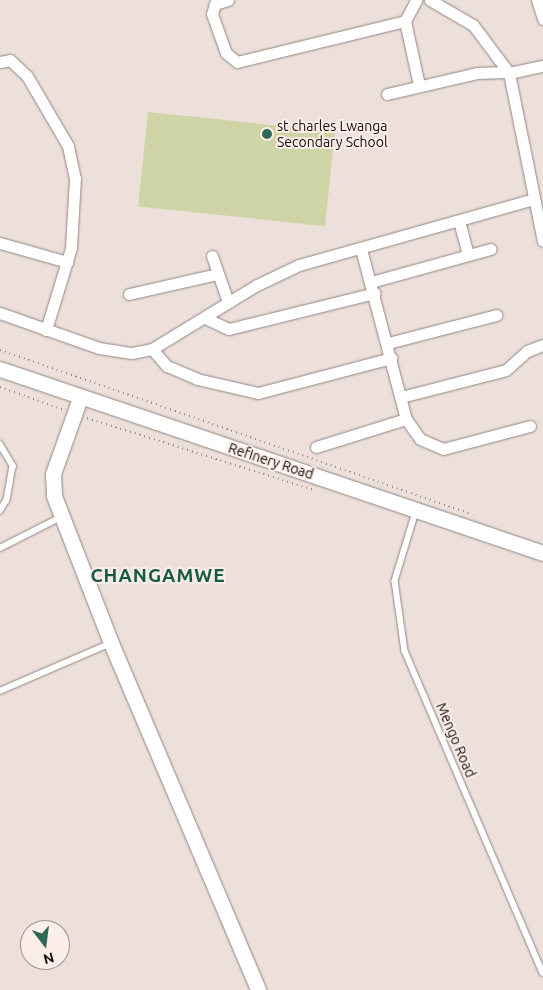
<!DOCTYPE html>
<style>
body{margin:0}
#map{position:relative;width:543px;height:990px;overflow:hidden;background:#ede0db;font-family:Ubuntu,sans-serif}
div>[style]{position:absolute}
.green>*{inset:0;background:#cfd4a7;transform-origin:0 0}
.path>*{height:2px;margin-top:-1px;transform-origin:0;background:repeating-linear-gradient(90deg,#928985 0 1px,transparent 0 5px)}
.roads{filter:drop-shadow(0 0 1px #918581) drop-shadow(0 0 1px #918581)}
.lane>*{height:5.5px;margin:-2.75px;padding:0 2.75px;transform-origin:2.75px;border-radius:2.75px;background:#fff}
.street>*{height:11px;margin:-5.5px;padding:0 5.5px;transform-origin:5.5px;border-radius:5.5px;background:#fff}
.secondary>*{height:15px;margin:-7.5px;padding:0 7.5px;transform-origin:7.5px;border-radius:7.5px;background:#fff}
.dots>*{width:14px;height:14px;translate:-50% -50%;box-sizing:border-box;border:2px solid #fbede8;border-radius:50%}
span{translate:-50% -50%;white-space:nowrap;text-align:center;line-height:1.15;-webkit-text-stroke:4px #fbede8;paint-order:stroke}
.poi-label{font-size:14px;color:#120e0c}
.left{translate:0 -50%;text-align:left}
.street-label{font-size:14px;color:#120e0c}
.district-label{font-size:19px;color:#145b43;font-weight:700;letter-spacing:1px}
.north{position:absolute;left:20px;top:920px;width:50px;height:50px;box-sizing:border-box;background:#fbede8;border:1px solid #9e9490;border-radius:50%;rotate:165deg;font-size:14px;font-weight:700;line-height:20px;text-align:center;color:#120e0c}
.north::after{content:'';display:block;margin:auto;width:18px;height:22px;background:#306953;clip-path:polygon(50% 0,100% 100%,50% 72%,0 100%)}
</style>
<div id="map">
<div class="green">
<i style="left:148px;top:112px;width:188px;height:95px;rotate:6deg"></i>
</div>
<div class="path">
<i style="left:0;top:350px;width:500px;rotate:19.2deg"></i>
<i style="left:0;top:387px;width:68px;rotate:19.8deg"></i>
<i style="left:87px;top:418px;width:238px;rotate:17.6deg"></i>
</div>
<div class="roads">
<div class="lane">
<i style="left:0;top:444px;width:26px;rotate:59deg"></i>
<i style="left:13px;top:466px;width:35px;rotate:100deg"></i>
<i style="left:7px;top:500px;width:13px;rotate:122deg"></i>
<i style="left:416px;top:512px;width:72px;rotate:106.9deg"></i>
<i style="left:395px;top:581px;width:71px;rotate:81.9deg"></i>
<i style="left:405px;top:651px;width:350px;rotate:66.8deg"></i>
<i style="left:0;top:548px;width:68px;rotate:-26.9deg"></i>
<i style="left:0;top:691px;width:121px;rotate:-23.4deg"></i>
</div>
<div class="street">
<i style="left:228px;top:0;width:14px;rotate:163deg"></i>
<i style="left:215px;top:4px;width:10px;rotate:107deg"></i>
<i style="left:212px;top:14px;width:41px;rotate:70.3deg"></i>
<i style="left:226px;top:53px;width:14px;rotate:39deg"></i>
<i style="left:237px;top:62px;width:173px;rotate:-13.7deg"></i>
<i style="left:405px;top:21px;width:24px;rotate:-62deg"></i>
<i style="left:430px;top:0;width:50px;rotate:30.2deg"></i>
<i style="left:473px;top:25px;width:60px;rotate:53.1deg"></i>
<i style="left:509px;top:73px;width:171px;rotate:78.6deg"></i>
<i style="left:537px;top:0;width:20px;rotate:72deg"></i>
<i style="left:405px;top:21px;width:66px;rotate:77.7deg"></i>
<i style="left:0;top:62px;width:10px;rotate:-11deg"></i>
<i style="left:10px;top:60px;width:23px;rotate:43deg"></i>
<i style="left:27px;top:76px;width:81px;rotate:59.6deg"></i>
<i style="left:68px;top:146px;width:33px;rotate:78deg"></i>
<i style="left:75px;top:178px;width:70px;rotate:93.3deg"></i>
<i style="left:71px;top:248px;width:86px;rotate:107deg"></i>
<i style="left:509px;top:73px;width:35px;rotate:-12deg"></i>
<i style="left:387px;top:94px;width:92px;rotate:-13.1deg"></i>
<i style="left:477px;top:73px;width:29px;rotate:-2deg"></i>
<i style="left:459px;top:221px;width:35px;rotate:75deg"></i>
<i style="left:0;top:243px;width:70px;rotate:15.8deg"></i>
<i style="left:361px;top:249px;width:176px;rotate:75.2deg"></i>
<i style="left:406px;top:419px;width:24px;rotate:55deg"></i>
<i style="left:420px;top:439px;width:25px;rotate:23deg"></i>
<i style="left:443px;top:449px;width:90px;rotate:-14.8deg"></i>
<i style="left:212px;top:256px;width:49px;rotate:70.8deg"></i>
<i style="left:371px;top:282px;width:124px;rotate:-15.4deg"></i>
<i style="left:129px;top:294px;width:90px;rotate:-12.8deg"></i>
<i style="left:0;top:313px;width:105px;rotate:19.5deg"></i>
<i style="left:99px;top:348px;width:33px;rotate:9deg"></i>
<i style="left:132px;top:353px;width:20px;rotate:-11deg"></i>
<i style="left:152px;top:349px;width:123px;rotate:-31.4deg"></i>
<i style="left:257px;top:285px;width:47px;rotate:-25.5deg"></i>
<i style="left:299px;top:265px;width:244px;rotate:-15.7deg"></i>
<i style="left:205px;top:318px;width:26px;rotate:25deg"></i>
<i style="left:229px;top:329px;width:150px;rotate:-13.9deg"></i>
<i style="left:388px;top:343px;width:112px;rotate:-14.5deg"></i>
<i style="left:152px;top:349px;width:23px;rotate:49deg"></i>
<i style="left:167px;top:366px;width:33px;rotate:23deg"></i>
<i style="left:197px;top:379px;width:63px;rotate:12.9deg"></i>
<i style="left:258px;top:393px;width:138px;rotate:-14.7deg"></i>
<i style="left:401px;top:397px;width:108px;rotate:-14.4deg"></i>
<i style="left:506px;top:370px;width:28px;rotate:-42deg"></i>
<i style="left:527px;top:351px;width:17px;rotate:-21deg"></i>
<i style="left:316px;top:447px;width:94px;rotate:-17.3deg"></i>
</div>
<div class="secondary">
<i style="left:0;top:369px;width:573px;rotate:18.72deg"></i>
<i style="left:80px;top:398px;width:81px;rotate:109.6deg"></i>
<i style="left:53px;top:474px;width:22px;rotate:87deg"></i>
<i style="left:54px;top:496px;width:158px;rotate:68.8deg"></i>
<i style="left:111px;top:643px;width:377px;rotate:67deg"></i>
</div>
</div>
<div class="dots">
<i style="left:267px;top:134px;background:#306953"></i>
</div>
<div class="poi-label">
<span class="left" style="left:277px;top:134px">st charles Lwanga<br>Secondary School</span>
</div>
<div class="street-label">
<span style="left:271px;top:461px;rotate:18deg">Refinery Road</span>
<span style="left:456px;top:740px;rotate:67deg">Mengo Road</span>
</div>
<div class="district-label">
<span style="left:158px;top:576px">CHANGAMWE</span>
</div>
<div class="north">N</div>
</div>
